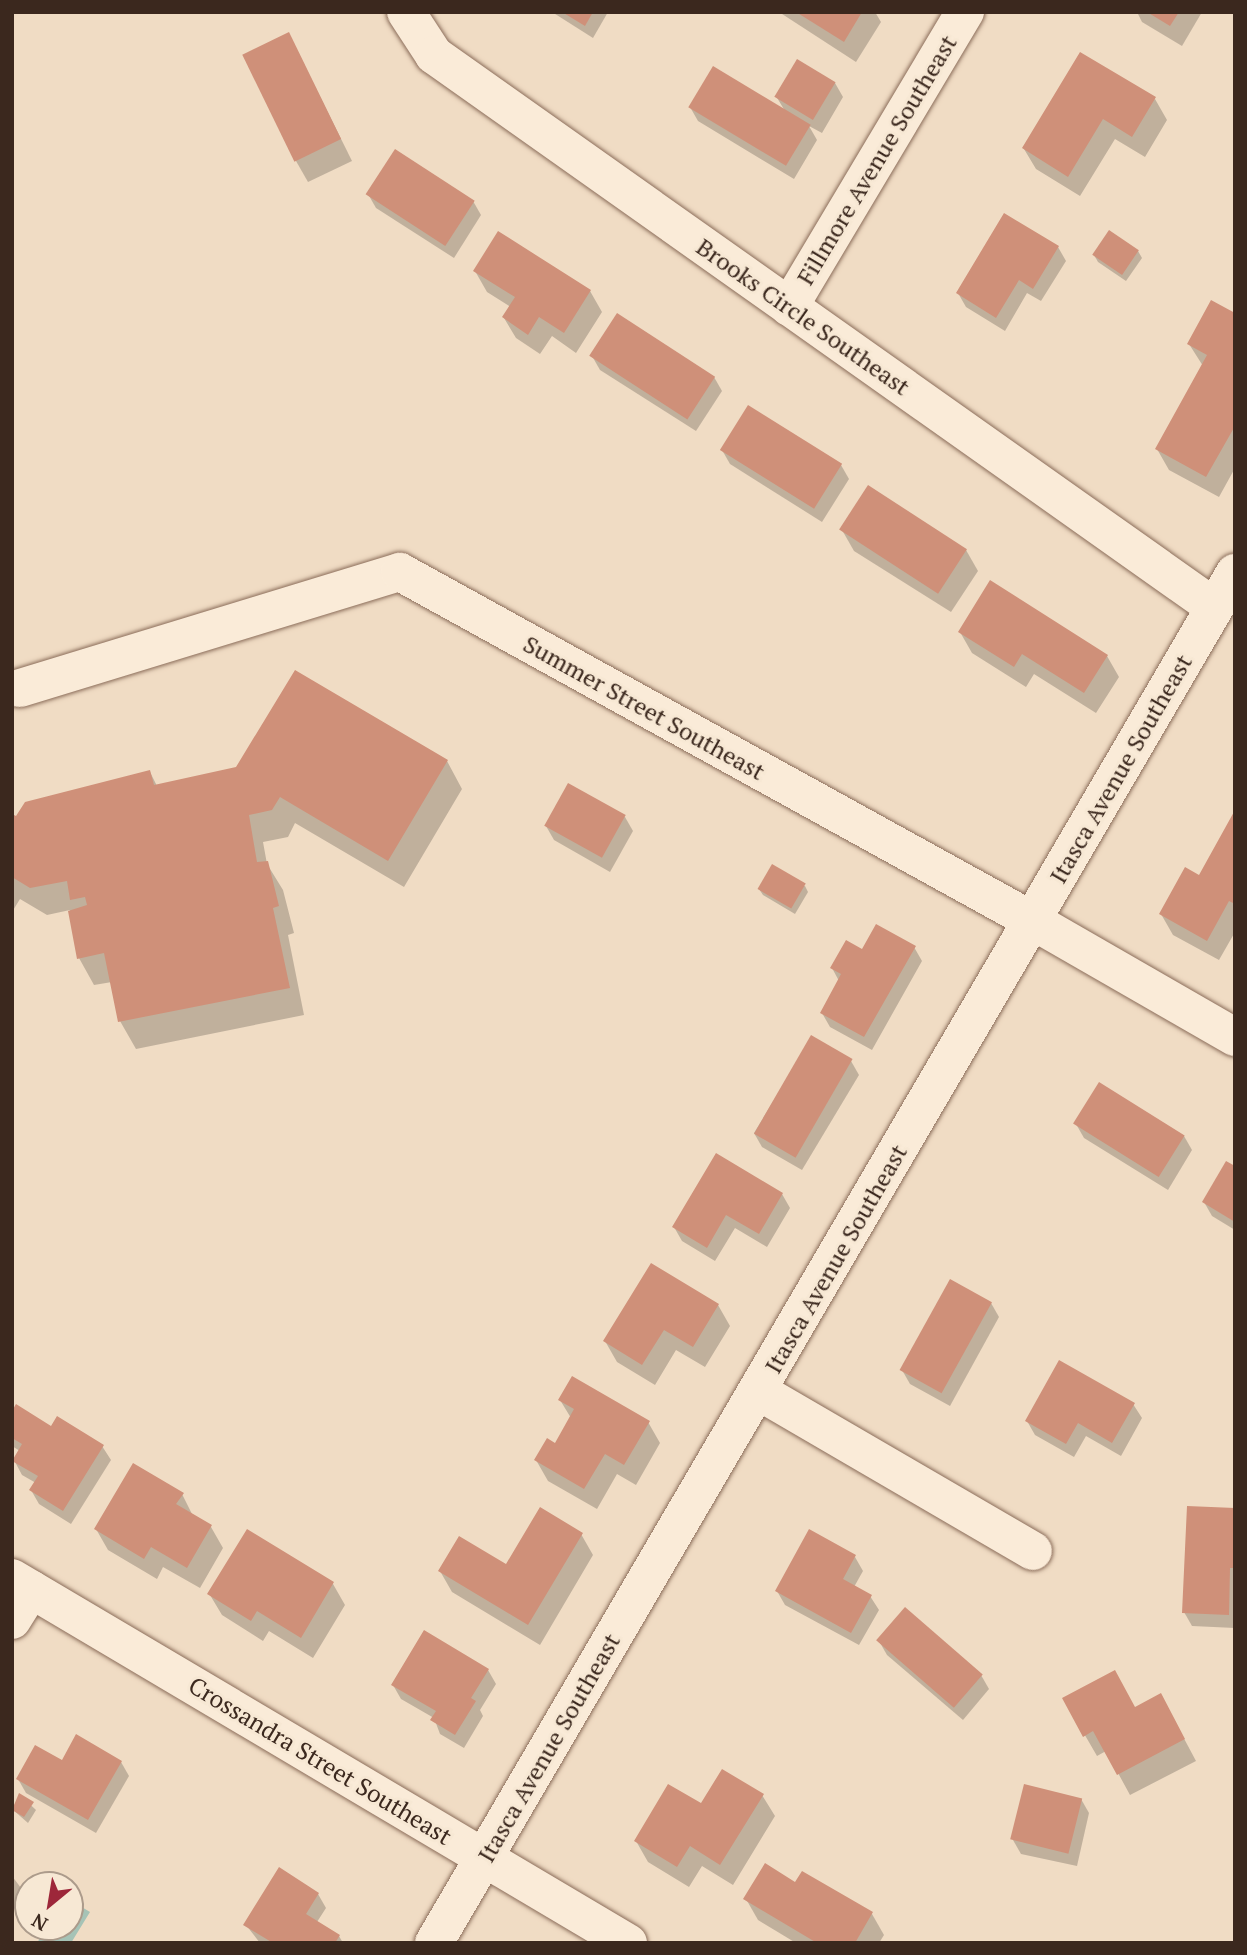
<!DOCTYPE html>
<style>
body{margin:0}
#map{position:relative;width:1247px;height:1955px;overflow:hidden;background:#f0dcc4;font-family:"PT Serif",serif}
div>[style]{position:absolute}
.water>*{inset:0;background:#a6c3b6}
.shadow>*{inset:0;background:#0003}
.building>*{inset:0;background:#cf9079;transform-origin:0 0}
.roads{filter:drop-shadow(0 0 2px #8b6d5a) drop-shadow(0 0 2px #8b6d5a)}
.minor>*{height:38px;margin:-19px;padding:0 19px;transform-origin:19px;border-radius:19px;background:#faebd8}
span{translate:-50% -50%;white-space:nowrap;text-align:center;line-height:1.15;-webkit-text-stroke:6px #f7e8d4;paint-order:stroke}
.street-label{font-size:24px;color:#3b281e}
.frame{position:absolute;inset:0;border:14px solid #3b281e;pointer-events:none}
.north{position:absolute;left:14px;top:1871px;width:70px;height:70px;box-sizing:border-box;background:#f7e8d4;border:2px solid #ac9b8b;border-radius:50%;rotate:210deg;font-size:19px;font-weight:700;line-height:28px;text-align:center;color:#3b281e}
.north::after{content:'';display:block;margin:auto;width:24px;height:32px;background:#9d273a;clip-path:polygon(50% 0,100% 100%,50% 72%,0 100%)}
</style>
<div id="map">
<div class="water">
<i style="clip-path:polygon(70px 1900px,90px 1912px,71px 1943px,37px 1943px,47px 1927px,70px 1927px)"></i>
</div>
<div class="shadow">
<i style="clip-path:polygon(552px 12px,608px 12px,593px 38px)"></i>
<i style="clip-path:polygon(779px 12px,875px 12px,881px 22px,856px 62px)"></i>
<i style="clip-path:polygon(1137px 12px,1202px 12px,1182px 46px,1142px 22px)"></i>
<i style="clip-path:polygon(289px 34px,352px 161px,308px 182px,296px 161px)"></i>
<i style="clip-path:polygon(835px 83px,843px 97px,822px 133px,809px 126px,817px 140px,794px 179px,698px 121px,690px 107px,785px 111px,776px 96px)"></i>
<i style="clip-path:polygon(1155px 99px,1167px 120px,1145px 157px,1115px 139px,1080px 196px,1036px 169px,1024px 149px)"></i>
<i style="clip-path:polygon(368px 194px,473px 201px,481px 215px,454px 258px,376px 208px)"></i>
<i style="clip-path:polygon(1058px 247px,1066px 261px,1041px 301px,1027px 293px,1005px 331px,966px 307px,958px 293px)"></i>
<i style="clip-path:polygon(1138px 251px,1142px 258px,1126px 281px,1098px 262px,1094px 255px)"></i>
<i style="clip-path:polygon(475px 271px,590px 291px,602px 312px,576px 353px,552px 336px,540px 354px,516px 338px,504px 318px,511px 307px,487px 292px)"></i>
<i style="clip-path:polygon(1235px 315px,1235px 468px,1219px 497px,1169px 470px,1157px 449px,1203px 366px,1189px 344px)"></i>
<i style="clip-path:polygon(592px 356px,714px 377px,722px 391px,696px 431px,600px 370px)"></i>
<i style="clip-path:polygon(722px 450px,841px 465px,849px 479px,822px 522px,730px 464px)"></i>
<i style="clip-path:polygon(842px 530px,966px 550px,978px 571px,951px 612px,854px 551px)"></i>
<i style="clip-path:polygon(960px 632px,1107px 656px,1119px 677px,1096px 713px,1034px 674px,1026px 687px,972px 653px)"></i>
<i style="clip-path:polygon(447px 761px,462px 789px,404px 887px,295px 823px,288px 837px,263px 842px,267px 864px,283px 890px,294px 933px,288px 935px,304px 1015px,136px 1049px,120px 1021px,112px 982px,94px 985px,79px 958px,70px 910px,47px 915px,20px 899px,12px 912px,12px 816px,17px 819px,150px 772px,157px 786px)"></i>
<i style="clip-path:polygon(1235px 815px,1235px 932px,1219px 960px,1173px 935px,1161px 914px,1199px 877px)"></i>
<i style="clip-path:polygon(625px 817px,633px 831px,610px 872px,554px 840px,546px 826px)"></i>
<i style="clip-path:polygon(805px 886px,808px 892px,795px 914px,763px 895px,759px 889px)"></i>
<i style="clip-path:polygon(914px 947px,922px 961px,872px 1050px,830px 1027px,822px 1013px,839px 981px,832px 968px,863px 951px)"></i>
<i style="clip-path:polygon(812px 1037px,851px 1061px,859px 1075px,802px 1170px,762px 1147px,754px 1133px)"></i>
<i style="clip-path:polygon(1076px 1124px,1184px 1136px,1192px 1150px,1168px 1190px,1084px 1138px)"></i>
<i style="clip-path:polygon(1235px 1168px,1235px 1230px,1212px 1216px,1204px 1202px)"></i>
<i style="clip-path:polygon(782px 1194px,790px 1208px,767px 1247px,735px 1228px,715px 1261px,682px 1241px,674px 1227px)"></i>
<i style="clip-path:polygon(991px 1303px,999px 1317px,950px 1406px,910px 1384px,902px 1370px)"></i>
<i style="clip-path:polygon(718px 1305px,730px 1326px,705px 1367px,676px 1350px,655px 1385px,617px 1362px,605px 1341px)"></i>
<i style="clip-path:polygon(560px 1400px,648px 1422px,660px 1443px,636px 1485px,617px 1474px,597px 1509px,548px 1481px,536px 1460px,556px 1445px,571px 1418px)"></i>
<i style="clip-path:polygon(1133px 1404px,1142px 1418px,1121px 1456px,1086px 1436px,1074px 1457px,1035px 1435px,1027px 1421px)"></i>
<i style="clip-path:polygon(12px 1414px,102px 1446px,111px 1460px,71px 1524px,39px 1504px,31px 1490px,36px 1483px,22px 1475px,14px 1460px,20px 1451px,12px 1446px)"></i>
<i style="clip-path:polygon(182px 1494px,193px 1516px,211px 1527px,223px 1548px,200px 1588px,163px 1567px,157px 1579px,108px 1550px,96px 1529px)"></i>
<i style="clip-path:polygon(1235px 1510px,1235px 1628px,1192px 1626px,1184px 1612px)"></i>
<i style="clip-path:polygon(581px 1534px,593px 1555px,540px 1645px,452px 1592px,440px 1571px,507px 1566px)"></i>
<i style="clip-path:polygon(855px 1557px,863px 1571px,854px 1587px,870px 1596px,879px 1610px,859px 1645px,785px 1605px,777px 1591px)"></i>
<i style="clip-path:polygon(333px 1584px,345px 1605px,313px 1658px,269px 1631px,263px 1641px,222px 1615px,210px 1595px)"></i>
<i style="clip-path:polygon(879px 1641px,981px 1675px,989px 1689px,963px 1720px,887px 1655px)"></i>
<i style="clip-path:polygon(488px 1670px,496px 1684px,480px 1710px,483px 1716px,464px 1748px,440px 1734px,434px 1718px,401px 1699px,393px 1685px)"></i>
<i style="clip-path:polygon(1064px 1699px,1172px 1716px,1196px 1761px,1130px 1795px,1106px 1751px,1097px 1756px)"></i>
<i style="clip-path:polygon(62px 1762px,121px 1762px,129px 1776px,96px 1833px,26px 1793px,18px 1779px)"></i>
<i style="clip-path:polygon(20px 1795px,36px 1810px,28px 1823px,12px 1809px)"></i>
<i style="clip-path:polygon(762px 1795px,775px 1816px,733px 1885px,702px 1866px,689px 1887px,648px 1862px,636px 1841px,702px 1806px)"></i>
<i style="clip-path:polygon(1081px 1799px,1089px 1813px,1077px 1866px,1021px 1854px,1013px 1840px)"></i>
<i style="clip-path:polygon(12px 1876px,24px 1892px,12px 1912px)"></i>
<i style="clip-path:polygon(796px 1884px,872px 1914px,884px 1935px,879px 1943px,796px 1943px,758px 1920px,746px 1899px)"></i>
<i style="clip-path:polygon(318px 1894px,326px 1908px,317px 1922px,339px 1936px,343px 1943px,260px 1943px,246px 1925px)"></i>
</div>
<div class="building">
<i style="clip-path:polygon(562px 12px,593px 12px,585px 26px)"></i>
<i style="clip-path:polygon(796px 12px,862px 12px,844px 42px)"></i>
<i style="clip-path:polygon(1147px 12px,1179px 12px,1170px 26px)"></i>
<i style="left:289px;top:32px;width:119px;height:52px;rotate:64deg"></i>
<i style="clip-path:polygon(1080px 52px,1156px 97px,1132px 137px,1103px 119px,1068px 177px,1022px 148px)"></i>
<i style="left:797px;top:59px;width:45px;height:44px;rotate:31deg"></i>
<i style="left:713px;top:66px;width:114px;height:48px;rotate:31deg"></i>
<i style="left:395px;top:149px;width:95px;height:54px;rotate:33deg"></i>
<i style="clip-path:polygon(1004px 213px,1059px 246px,1033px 289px,1019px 280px,996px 318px,956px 293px)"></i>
<i style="left:1109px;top:230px;width:36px;height:30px;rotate:34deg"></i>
<i style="clip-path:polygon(498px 231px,591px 290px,564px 333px,539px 317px,528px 335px,502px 317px,515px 297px,473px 271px)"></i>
<i style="clip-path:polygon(1211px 300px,1235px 313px,1235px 426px,1206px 477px,1155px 449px,1207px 355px,1187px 344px)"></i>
<i style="left:617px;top:313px;width:117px;height:51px;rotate:33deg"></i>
<i style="left:748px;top:405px;width:111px;height:53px;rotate:32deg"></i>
<i style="left:868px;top:485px;width:118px;height:53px;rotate:33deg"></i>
<i style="clip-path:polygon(990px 580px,1108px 655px,1084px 693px,1022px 654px,1014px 667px,958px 632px)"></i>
<i style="clip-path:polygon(295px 670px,448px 760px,388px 861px,280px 797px,272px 810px,249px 815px,257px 862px,268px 861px,279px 906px,273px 908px,290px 988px,118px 1022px,104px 953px,77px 959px,68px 911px,87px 905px,85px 897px,70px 900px,67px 881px,30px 888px,12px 877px,12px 814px,16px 816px,25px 802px,150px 770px,154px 785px,236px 767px)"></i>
<i style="left:568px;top:783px;width:66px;height:49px;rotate:29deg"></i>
<i style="clip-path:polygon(1235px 810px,1235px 904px,1229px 901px,1207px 941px,1159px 914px,1185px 867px,1199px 875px)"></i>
<i style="left:772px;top:864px;width:39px;height:29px;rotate:30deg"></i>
<i style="clip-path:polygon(876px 924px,916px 946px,864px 1037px,820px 1013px,841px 974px,830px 968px,846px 940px,862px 949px)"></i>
<i style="left:811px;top:1035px;width:48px;height:114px;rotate:30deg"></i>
<i style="left:1099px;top:1082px;width:101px;height:49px;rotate:32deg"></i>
<i style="clip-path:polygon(716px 1153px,783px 1193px,759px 1234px,726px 1215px,707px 1248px,672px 1227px)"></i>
<i style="clip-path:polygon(1226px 1161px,1235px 1166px,1235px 1222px,1202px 1202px)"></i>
<i style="clip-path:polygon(651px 1263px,719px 1304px,693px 1347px,664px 1330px,642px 1365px,603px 1341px)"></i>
<i style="left:950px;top:1279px;width:48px;height:104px;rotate:29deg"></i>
<i style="clip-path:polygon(1059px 1360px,1135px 1403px,1112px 1443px,1078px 1423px,1066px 1444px,1025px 1421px)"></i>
<i style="clip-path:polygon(572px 1376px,650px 1421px,624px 1465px,605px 1454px,584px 1489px,534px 1460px,547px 1438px,555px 1443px,574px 1409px,558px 1400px)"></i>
<i style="clip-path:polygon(16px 1404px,51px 1426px,57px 1416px,104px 1445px,63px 1511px,29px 1490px,38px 1476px,12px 1461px,22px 1444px,12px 1438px,12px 1411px)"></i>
<i style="clip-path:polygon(133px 1463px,184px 1493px,176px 1504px,212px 1525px,187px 1568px,151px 1547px,144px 1559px,94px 1529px)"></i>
<i style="clip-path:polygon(1187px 1506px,1235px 1508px,1235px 1568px,1230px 1568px,1229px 1615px,1182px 1613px)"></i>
<i style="clip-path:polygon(540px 1507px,583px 1533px,528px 1625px,438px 1571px,459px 1536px,506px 1564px)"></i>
<i style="clip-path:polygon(247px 1529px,334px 1582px,301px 1638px,257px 1611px,251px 1621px,207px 1594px)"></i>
<i style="clip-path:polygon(809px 1529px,856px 1555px,843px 1579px,872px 1595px,851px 1633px,775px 1591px)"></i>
<i style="left:905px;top:1607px;width:103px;height:44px;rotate:41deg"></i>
<i style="clip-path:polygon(424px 1630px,489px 1669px,471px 1698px,476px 1701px,455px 1735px,430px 1720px,436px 1711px,391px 1685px)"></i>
<i style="clip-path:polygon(1115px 1670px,1135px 1707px,1161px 1693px,1185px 1739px,1117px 1775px,1093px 1731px,1083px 1737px,1062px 1698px)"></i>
<i style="clip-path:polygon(76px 1734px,122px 1761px,88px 1820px,16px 1779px,35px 1745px,62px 1760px)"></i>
<i style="clip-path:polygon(722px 1769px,764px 1794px,720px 1865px,690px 1846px,677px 1867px,634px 1841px,668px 1784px,701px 1803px)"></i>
<i style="left:1024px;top:1784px;width:60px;height:57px;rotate:14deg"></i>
<i style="clip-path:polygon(19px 1793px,34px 1802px,24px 1817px,12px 1810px)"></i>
<i style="clip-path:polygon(765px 1863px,795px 1882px,802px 1871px,873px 1912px,855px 1943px,817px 1943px,743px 1899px)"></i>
<i style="clip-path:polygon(279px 1867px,319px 1893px,306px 1914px,340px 1935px,335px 1943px,273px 1943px,243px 1925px)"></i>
</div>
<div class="roads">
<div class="minor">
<i style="left:406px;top:12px;width:51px;rotate:56.9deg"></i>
<i style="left:434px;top:55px;width:956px;rotate:35.29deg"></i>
<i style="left:789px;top:307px;width:344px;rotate:-59.2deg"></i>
<i style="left:20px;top:688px;width:397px;rotate:-17deg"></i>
<i style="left:400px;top:572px;width:723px;rotate:28.87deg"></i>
<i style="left:1033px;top:921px;width:233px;rotate:29.9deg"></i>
<i style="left:758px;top:1391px;width:318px;rotate:30.2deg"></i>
<i style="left:12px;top:1578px;width:716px;rotate:30.65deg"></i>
<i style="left:12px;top:1620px;width:36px;rotate:-58deg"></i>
<i style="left:434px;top:1943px;width:1587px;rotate:-59.69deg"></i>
</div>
</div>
<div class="street-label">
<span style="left:877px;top:160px;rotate:-59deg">Fillmore Avenue Southeast</span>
<span style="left:803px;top:317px;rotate:35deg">Brooks Circle Southeast</span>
<span style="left:644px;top:708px;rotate:29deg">Summer Street Southeast</span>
<span style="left:1121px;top:769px;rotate:-60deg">Itasca Avenue Southeast</span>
<span style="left:836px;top:1259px;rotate:-60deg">Itasca Avenue Southeast</span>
<span style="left:549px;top:1748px;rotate:-60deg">Itasca Avenue Southeast</span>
<span style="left:320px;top:1761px;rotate:31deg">Crossandra Street Southeast</span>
</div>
<div class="frame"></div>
<div class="north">N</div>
</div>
